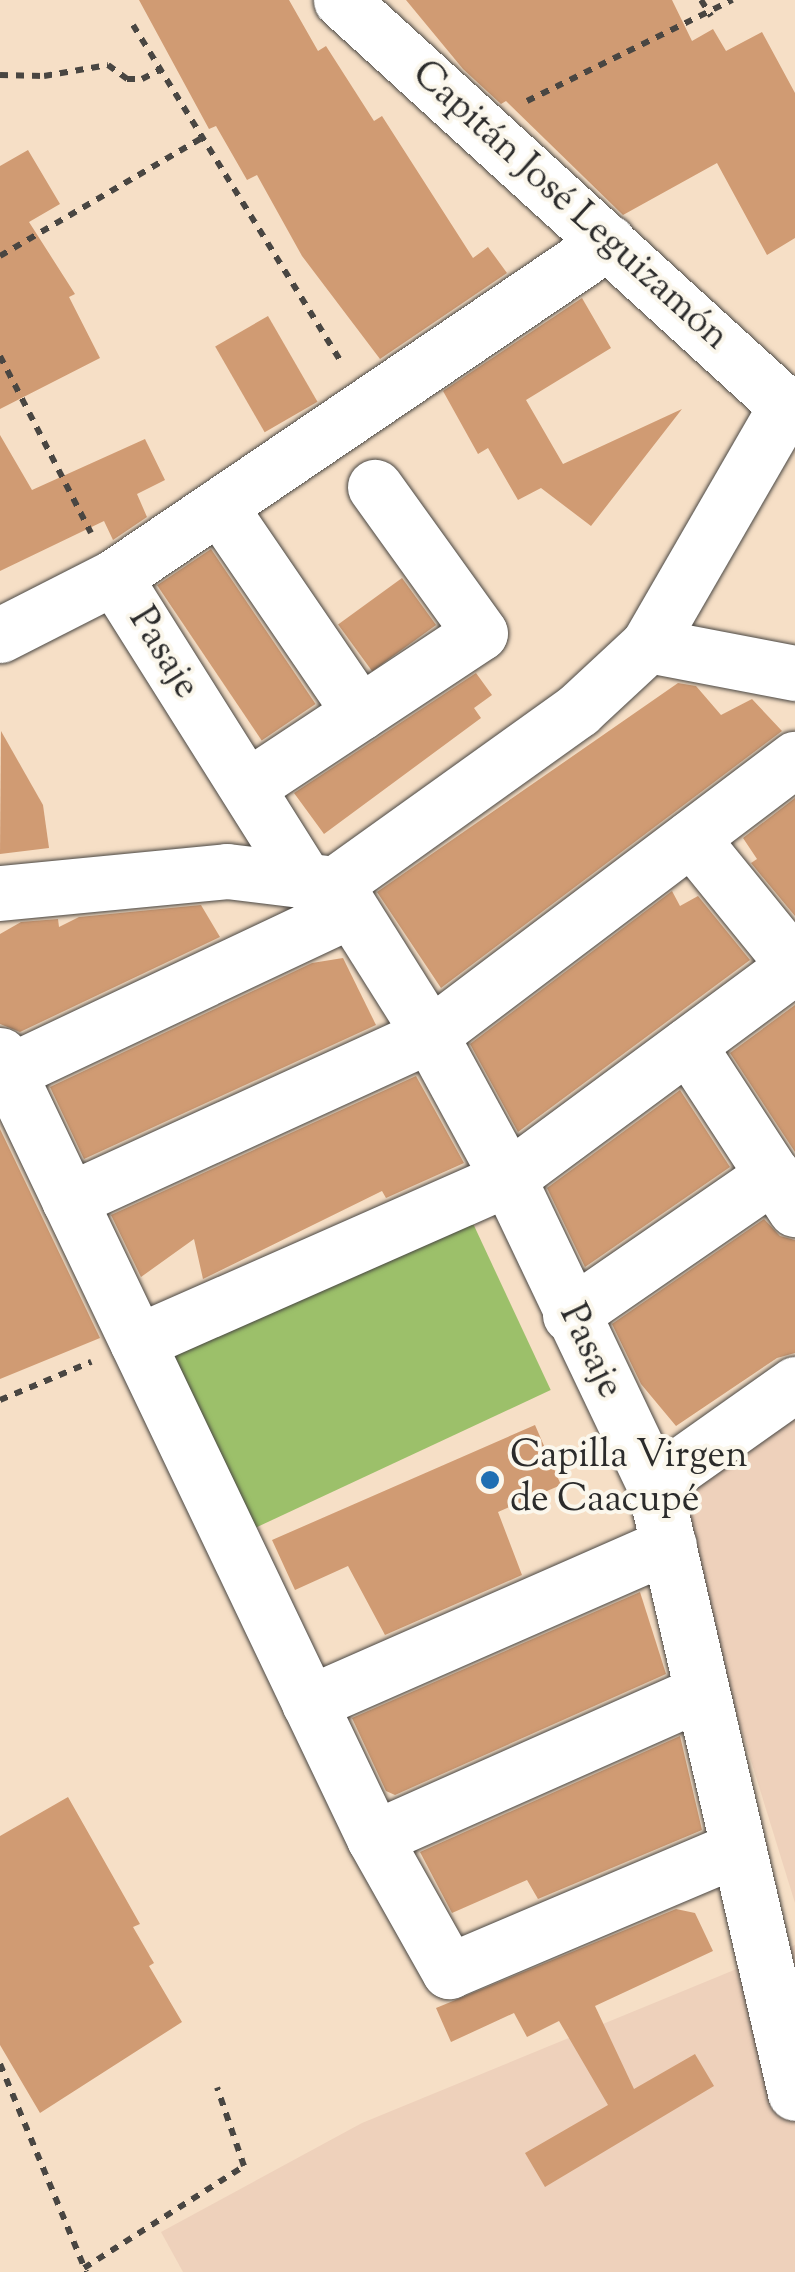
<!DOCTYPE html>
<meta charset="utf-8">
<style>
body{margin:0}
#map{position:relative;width:795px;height:2272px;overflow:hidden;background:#f6dfc6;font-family:"Sorts Mill Goudy",serif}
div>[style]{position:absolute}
.built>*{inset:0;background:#eed1bb}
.green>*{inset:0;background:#9cc06a;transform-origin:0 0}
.building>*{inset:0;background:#d09b73;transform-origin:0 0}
.path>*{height:6px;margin-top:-3px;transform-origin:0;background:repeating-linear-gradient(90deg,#494642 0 8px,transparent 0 16px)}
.roads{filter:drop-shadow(0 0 2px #494642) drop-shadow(0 0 2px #494642)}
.minor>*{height:55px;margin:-27.5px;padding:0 27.5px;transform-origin:27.5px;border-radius:27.5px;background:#fff}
.dots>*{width:28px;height:28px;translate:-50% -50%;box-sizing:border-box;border:5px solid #fbf7ec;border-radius:50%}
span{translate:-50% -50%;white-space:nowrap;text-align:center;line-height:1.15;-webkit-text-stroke:8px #fbf7ec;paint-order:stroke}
.street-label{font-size:38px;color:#2b2b2b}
.poi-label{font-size:38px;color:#2b2b2b}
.left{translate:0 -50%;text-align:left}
</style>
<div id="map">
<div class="built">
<i style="clip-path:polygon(795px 1409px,795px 1903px,669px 1495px)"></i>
<i style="clip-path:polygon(795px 1945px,795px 2272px,183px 2272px,161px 2232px,362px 2123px)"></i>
</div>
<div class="green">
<i style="left:470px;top:1217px;width:191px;height:336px;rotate:65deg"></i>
</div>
<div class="building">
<i style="clip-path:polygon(139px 0,289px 0,318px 51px,326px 46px,374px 121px,382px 116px,473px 258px,488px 247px,507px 273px,380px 359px,302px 256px,257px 175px,247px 180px,216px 126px,209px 129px)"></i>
<i style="clip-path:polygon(406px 0,672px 0,692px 41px,713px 29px,726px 51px,762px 32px,795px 93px,795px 238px,767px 255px,717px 163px,623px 215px,506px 101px,501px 104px,463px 69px)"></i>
<i style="clip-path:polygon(28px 150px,60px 204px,29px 222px,75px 294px,69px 297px,100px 358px,0 409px,0 166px)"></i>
<i style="clip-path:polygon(582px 298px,611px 348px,526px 400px,563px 464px,682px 409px,591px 526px,541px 488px,518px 500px,488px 448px,478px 454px,443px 391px)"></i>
<i style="left:268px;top:316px;width:99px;height:61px;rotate:60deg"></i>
<i style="clip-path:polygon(0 435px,32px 490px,145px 439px,165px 480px,137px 494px,147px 517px,113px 540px,104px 521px,0 571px)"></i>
<i style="left:211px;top:549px;width:187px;height:65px;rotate:56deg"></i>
<i style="left:402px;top:578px;width:58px;height:79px;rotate:54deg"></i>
<i style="clip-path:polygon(476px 673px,492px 695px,474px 708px,481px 718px,324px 834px,294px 793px)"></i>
<i style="clip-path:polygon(678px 683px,696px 686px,721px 715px,752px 699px,782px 731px,441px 988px,377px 892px)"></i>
<i style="clip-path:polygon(1px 731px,43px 805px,49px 848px,0 854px)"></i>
<i style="clip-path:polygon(795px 798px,795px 916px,751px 863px,757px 859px,743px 838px)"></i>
<i style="clip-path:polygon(672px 891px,680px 906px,698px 896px,750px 960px,518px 1132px,470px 1044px)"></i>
<i style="clip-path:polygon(201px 905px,220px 937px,20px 1032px,0 1024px,0 934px,21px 922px,58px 919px,59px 927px,79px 917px)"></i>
<i style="clip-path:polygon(343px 958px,376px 1025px,84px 1159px,50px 1087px,312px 963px)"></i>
<i style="clip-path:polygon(795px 1005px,795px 1152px,730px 1053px)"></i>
<i style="clip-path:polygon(416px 1076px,464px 1163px,386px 1198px,382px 1191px,203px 1279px,194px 1239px,141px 1277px,111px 1215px)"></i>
<i style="clip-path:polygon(680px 1090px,730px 1167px,585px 1267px,547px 1188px)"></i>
<i style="clip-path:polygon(0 1129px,100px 1338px,0 1379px)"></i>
<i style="clip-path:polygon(764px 1219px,780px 1236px,795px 1240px,795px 1353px,777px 1358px,676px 1426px,641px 1384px,612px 1324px)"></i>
<i style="clip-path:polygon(535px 1425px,561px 1485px,498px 1512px,522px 1575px,385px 1635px,348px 1566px,295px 1590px,272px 1540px)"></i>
<i style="clip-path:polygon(640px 1592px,666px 1674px,395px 1795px,386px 1791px,352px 1718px)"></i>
<i style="clip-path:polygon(680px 1736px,702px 1830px,538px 1899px,527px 1880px,452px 1913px,420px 1852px)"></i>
<i style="clip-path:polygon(68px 1797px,140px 1924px,133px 1927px,154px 1963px,149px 1966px,182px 2022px,40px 2113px,0 2045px,0 1836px)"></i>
<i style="clip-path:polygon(676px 1909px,695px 1913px,713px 1951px,595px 2006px,634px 2089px,695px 2054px,714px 2086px,545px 2187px,525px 2153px,608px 2105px,559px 2021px,527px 2037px,514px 2013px,451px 2042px,436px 2008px)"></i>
</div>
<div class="path">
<i style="left:701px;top:0;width:19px;rotate:58deg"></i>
<i style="left:133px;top:25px;width:396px;rotate:58.3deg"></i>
<i style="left:0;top:75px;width:44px;rotate:1.3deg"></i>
<i style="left:44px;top:76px;width:65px;rotate:-9.8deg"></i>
<i style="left:108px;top:65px;width:24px;rotate:36deg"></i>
<i style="left:127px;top:79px;width:15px"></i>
<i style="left:142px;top:79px;width:20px;rotate:-27deg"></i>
<i style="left:527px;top:101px;width:229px;rotate:-26.2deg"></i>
<i style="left:0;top:256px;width:232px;rotate:-30.3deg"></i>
<i style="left:0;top:356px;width:199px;rotate:62.8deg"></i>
<i style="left:0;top:1400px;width:99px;rotate:-22.7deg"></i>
<i style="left:0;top:2064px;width:225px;rotate:67.5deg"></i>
<i style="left:84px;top:2268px;width:190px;rotate:-32.5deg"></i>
<i style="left:244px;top:2166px;width:83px;rotate:-108.9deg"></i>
</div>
<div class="roads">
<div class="minor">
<i style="left:341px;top:0;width:614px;rotate:42.36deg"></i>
<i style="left:219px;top:506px;width:250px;rotate:55.7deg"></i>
<i style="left:114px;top:577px;width:362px;rotate:57.8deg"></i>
<i style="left:0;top:635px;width:128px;rotate:-27deg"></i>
<i style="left:114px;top:577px;width:597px;rotate:-34.14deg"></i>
<i style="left:648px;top:645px;width:150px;rotate:10.8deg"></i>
<i style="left:247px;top:787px;width:279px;rotate:-33.5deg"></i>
<i style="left:480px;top:633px;width:180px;rotate:-125.7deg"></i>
<i style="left:335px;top:884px;width:178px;rotate:57.8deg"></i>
<i style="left:430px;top:1035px;width:163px;rotate:61.4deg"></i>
<i style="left:508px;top:1178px;width:339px;rotate:64.5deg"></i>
<i style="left:654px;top:1484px;width:625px;rotate:76.96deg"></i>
<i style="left:0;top:893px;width:228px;rotate:-5.5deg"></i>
<i style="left:227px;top:871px;width:109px;rotate:6.9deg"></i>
<i style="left:335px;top:884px;width:299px;rotate:-35.6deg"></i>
<i style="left:578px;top:710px;width:96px;rotate:-42.9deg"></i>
<i style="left:648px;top:645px;width:276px;rotate:-60deg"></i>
<i style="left:688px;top:1045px;width:196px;rotate:56.9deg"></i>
<i style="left:0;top:1055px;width:868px;rotate:64.47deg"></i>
<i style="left:374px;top:1838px;width:153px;rotate:60.6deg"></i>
<i style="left:449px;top:1971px;width:312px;rotate:-23deg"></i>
<i style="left:8px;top:1072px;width:379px;rotate:-25.3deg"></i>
<i style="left:69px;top:1200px;width:397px;rotate:-24.6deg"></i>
<i style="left:430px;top:1035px;width:458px;rotate:-37.1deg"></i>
<i style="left:570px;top:1315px;width:247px;rotate:-34.6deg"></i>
<i style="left:137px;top:1342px;width:406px;rotate:-23.8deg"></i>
<i style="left:508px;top:1178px;width:357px;rotate:-36.5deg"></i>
<i style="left:795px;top:966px;width:165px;rotate:-129.1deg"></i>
<i style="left:654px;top:1484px;width:173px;rotate:-35.3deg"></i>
<i style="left:309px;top:1703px;width:393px;rotate:-23.7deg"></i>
<i style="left:374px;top:1838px;width:357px;rotate:-24deg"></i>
</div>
</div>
<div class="dots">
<i style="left:490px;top:1480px;background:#1f6fb2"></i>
</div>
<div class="street-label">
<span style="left:569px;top:207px;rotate:42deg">Capitán José Leguizamón</span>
<span style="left:162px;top:654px;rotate:58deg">Pasaje</span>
<span style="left:589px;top:1352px;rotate:64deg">Pasaje</span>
</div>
<div class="poi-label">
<span class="left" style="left:510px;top:1480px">Capilla Virgen<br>de Caacupé</span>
</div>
</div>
